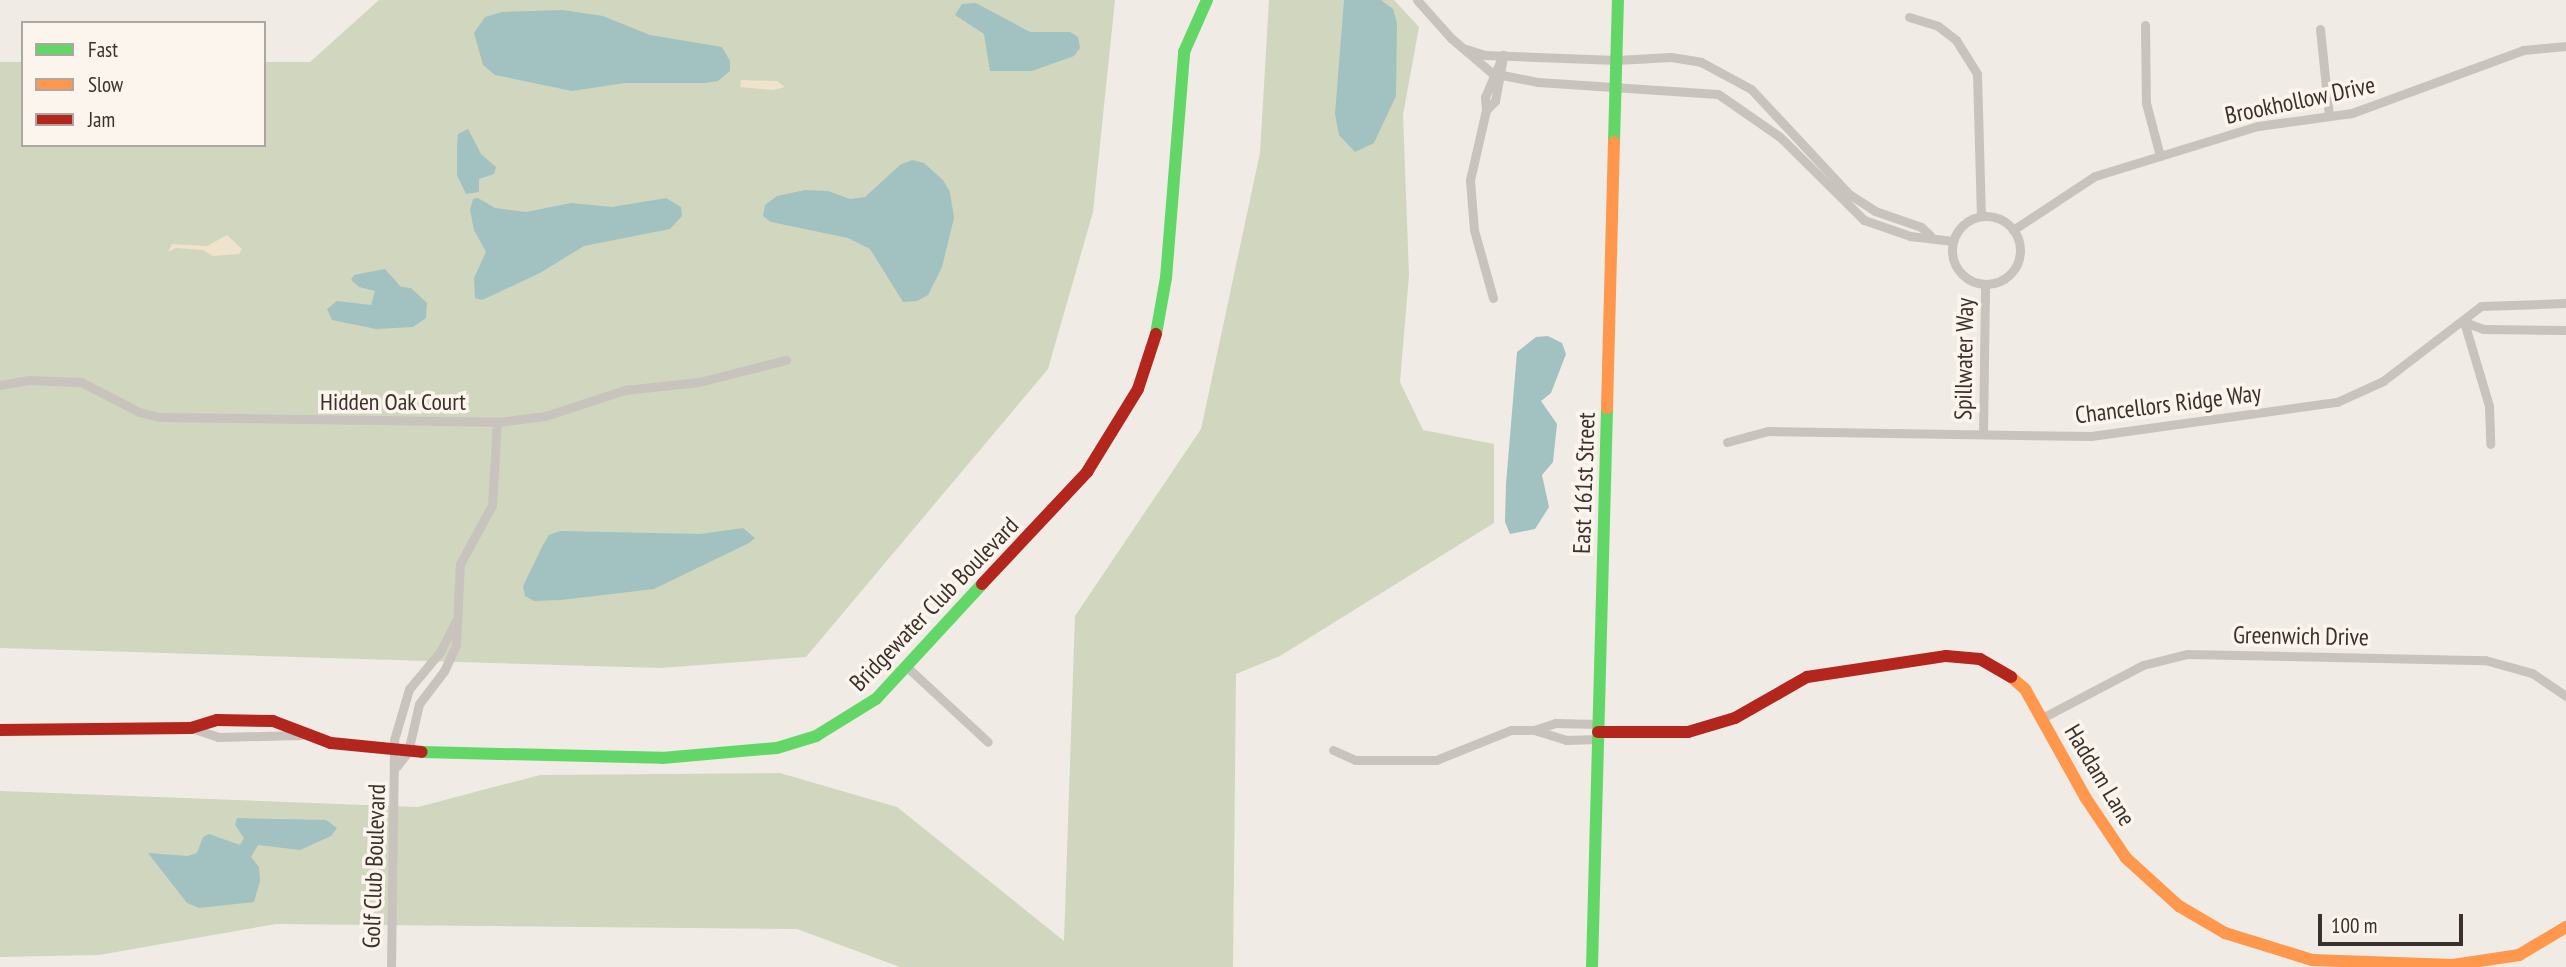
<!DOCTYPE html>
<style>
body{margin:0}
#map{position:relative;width:2566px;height:967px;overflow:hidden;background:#f0ebe5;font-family:"PT Sans Narrow",sans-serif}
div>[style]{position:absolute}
.green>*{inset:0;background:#d1d6bf}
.sand>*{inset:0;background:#efe3cc}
.water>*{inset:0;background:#a1c2c1}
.street>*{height:9px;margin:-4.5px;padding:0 4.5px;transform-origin:4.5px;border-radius:4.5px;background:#c9c3be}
.street>.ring{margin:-4.5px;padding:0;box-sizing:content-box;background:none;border:9px solid #c9c3be;border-radius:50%}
.fast>*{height:12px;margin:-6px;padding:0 6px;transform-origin:6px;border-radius:6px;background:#63d668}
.slow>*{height:12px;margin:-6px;padding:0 6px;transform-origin:6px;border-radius:6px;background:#ff974d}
.jam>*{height:12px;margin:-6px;padding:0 6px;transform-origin:6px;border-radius:6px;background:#b3261e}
span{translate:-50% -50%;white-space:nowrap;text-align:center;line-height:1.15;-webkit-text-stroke:7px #fbf5ee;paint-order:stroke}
.street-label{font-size:24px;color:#3b302b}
.legend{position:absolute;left:21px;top:21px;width:245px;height:126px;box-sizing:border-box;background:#fbf5ee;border:2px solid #aea6a0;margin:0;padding:9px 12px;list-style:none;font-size:21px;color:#3b302b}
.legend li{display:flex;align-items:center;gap:14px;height:35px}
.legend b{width:35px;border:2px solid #aea6a0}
.scale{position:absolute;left:2318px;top:914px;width:145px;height:32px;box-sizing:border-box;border:4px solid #3b302b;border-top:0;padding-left:9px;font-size:21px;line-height:24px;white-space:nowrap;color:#3b302b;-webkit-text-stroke:5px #fbf5ee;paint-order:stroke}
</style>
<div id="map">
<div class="green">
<i style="clip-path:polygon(379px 0,1115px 0,1093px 212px,1048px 369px,806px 657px,660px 668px,0 648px,0 62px,23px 62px,23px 145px,264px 145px,264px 62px,310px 62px)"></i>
<i style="clip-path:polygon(1269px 0,1394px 0,1419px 27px,1403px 115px,1409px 275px,1400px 382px,1423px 430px,1494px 444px,1494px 523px,1280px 656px,1236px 674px,1233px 967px,900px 967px,797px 929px,276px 924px,99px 955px,0 957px,0 791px,418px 807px,540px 775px,780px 773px,897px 807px,1064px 941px,1075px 616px,1201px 429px,1260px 153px)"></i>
</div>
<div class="sand">
<i style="clip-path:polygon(741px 80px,777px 81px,785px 87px,773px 90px,740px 87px)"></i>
<i style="clip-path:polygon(227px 235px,242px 249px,239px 254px,213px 256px,203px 250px,176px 248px,168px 252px,172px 244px,207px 246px)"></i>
</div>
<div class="water">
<i style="clip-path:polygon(1344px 0,1381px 0,1393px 9px,1397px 23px,1396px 96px,1374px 143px,1355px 152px,1339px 135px,1335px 114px)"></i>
<i style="clip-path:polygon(976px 3px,1030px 32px,1070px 32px,1078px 37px,1080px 48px,1074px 56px,1032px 71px,990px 71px,984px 34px,955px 15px,962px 4px)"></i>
<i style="clip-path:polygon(562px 10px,603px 16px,650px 35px,722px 47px,730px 61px,730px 71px,718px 81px,705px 83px,625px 83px,572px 91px,495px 75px,483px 65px,474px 33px,485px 17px,502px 12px)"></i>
<i style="clip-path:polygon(468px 129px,481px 154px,496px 167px,494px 174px,479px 179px,479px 192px,466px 194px,457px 175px,457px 145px,458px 134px)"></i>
<i style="clip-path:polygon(912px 160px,924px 163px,943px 180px,950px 192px,954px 218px,942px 267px,928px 295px,917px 301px,903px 302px,870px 249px,848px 238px,771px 222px,763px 216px,765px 205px,777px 196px,805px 190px,828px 191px,850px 199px,865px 197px,900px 165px)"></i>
<i style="clip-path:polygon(478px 198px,495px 208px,526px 212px,571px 203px,612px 207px,666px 198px,681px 207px,682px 216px,670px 229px,584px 246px,540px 273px,482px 300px,475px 298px,474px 278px,486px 252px,474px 230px,470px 210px,473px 199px)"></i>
<i style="clip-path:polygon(385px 269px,401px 287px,411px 288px,427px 303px,426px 318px,413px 327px,376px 329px,332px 320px,327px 309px,337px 301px,371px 305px,375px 291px,359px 287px,351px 280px,354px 275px)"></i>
<i style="clip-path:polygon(1548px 336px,1562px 343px,1566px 354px,1551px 393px,1541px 401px,1557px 424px,1553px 462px,1542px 475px,1549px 507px,1535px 529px,1510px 534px,1505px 522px,1506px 484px,1517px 352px,1536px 337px)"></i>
<i style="clip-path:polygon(743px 528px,755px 538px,749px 543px,654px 589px,561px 600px,534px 601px,525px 596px,523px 586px,543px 545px,549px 535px,560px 531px,700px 534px)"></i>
<i style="clip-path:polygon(237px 818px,326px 820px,337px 828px,331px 836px,300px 850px,258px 845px,251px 857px,259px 867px,260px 881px,254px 902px,199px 908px,187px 903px,148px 853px,188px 856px,197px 853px,203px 837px,209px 834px,240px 845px,244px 838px,235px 825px)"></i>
</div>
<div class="street">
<i style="left:1417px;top:0;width:51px;rotate:48.2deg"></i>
<i style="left:1451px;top:38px;width:54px;rotate:40.5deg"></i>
<i style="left:1492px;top:73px;width:47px;rotate:11.1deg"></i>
<i style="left:1538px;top:82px;width:180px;rotate:3.8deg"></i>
<i style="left:1718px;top:94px;width:75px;rotate:34.7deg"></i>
<i style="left:1780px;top:137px;width:118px;rotate:44.7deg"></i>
<i style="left:1864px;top:220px;width:49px;rotate:19.2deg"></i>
<i style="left:1910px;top:236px;width:43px;rotate:6.6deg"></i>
<i style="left:1909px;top:17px;width:30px;rotate:17deg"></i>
<i style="left:1938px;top:26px;width:23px;rotate:38deg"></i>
<i style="left:1956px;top:40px;width:40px;rotate:58deg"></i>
<i style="left:1977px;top:74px;width:142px;rotate:88.4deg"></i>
<i style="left:2145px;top:25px;width:78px;rotate:89.3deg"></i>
<i style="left:2146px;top:103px;width:55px;rotate:75.2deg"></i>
<i style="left:2320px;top:29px;width:87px;rotate:84.1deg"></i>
<i style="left:1466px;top:49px;width:19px;rotate:18deg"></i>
<i style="left:1484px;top:55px;width:133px;rotate:2.2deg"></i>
<i style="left:1617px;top:60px;width:54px;rotate:-3.2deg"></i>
<i style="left:1671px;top:57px;width:30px;rotate:9deg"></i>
<i style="left:1701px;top:62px;width:57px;rotate:28.4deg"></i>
<i style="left:1751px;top:89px;width:144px;rotate:47deg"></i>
<i style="left:1849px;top:194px;width:31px;rotate:33deg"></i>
<i style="left:1875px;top:211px;width:49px;rotate:19.2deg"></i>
<i style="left:1921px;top:227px;width:12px;rotate:42deg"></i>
<i style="left:1486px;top:110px;width:13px;rotate:-45deg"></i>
<i style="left:1495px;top:101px;width:45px;rotate:-79.7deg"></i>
<i class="ring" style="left:1952px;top:216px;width:59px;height:59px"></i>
<i style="left:2013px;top:230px;width:98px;rotate:-33.4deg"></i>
<i style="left:2095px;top:176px;width:170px;rotate:-17.1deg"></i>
<i style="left:2258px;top:126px;width:95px;rotate:-7.9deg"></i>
<i style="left:2352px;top:113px;width:182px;rotate:-20.2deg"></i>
<i style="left:2523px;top:50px;width:43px;rotate:-5.3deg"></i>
<i style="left:1493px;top:298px;width:71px;rotate:-105.6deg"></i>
<i style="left:1474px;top:230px;width:50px;rotate:-94.6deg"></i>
<i style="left:1470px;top:180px;width:72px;rotate:-77.1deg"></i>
<i style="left:1486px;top:110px;width:13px;rotate:-94deg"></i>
<i style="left:1485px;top:97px;width:46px;rotate:-66.8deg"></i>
<i style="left:2464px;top:322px;width:88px;rotate:73.4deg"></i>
<i style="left:2489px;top:406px;width:38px;rotate:88deg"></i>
<i style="left:2464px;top:322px;width:20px;rotate:20deg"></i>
<i style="left:2483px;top:329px;width:83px;rotate:0.7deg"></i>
<i style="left:0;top:385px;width:28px;rotate:-10deg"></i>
<i style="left:28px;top:380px;width:53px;rotate:2.2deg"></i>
<i style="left:81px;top:382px;width:65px;rotate:27.3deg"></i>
<i style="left:139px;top:412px;width:21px;rotate:14deg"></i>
<i style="left:159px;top:417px;width:338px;rotate:0.8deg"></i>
<i style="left:497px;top:422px;width:48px;rotate:-7.1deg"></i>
<i style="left:545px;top:416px;width:84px;rotate:-18deg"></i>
<i style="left:625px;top:390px;width:74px;rotate:-6.2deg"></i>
<i style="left:699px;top:382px;width:90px;rotate:-14.2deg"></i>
<i style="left:1983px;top:434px;width:150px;rotate:-89.2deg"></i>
<i style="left:1727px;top:442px;width:42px;rotate:-15deg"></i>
<i style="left:1768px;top:431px;width:323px;rotate:0.9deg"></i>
<i style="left:2091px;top:436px;width:248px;rotate:-7.9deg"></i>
<i style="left:2337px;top:402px;width:51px;rotate:-24.5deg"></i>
<i style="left:2383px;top:381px;width:123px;rotate:-37.4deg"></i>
<i style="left:2481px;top:306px;width:85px;rotate:-2deg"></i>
<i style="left:907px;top:667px;width:110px;rotate:42.8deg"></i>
<i style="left:2042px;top:718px;width:114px;rotate:-27.7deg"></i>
<i style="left:2143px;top:665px;width:45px;rotate:-14deg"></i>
<i style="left:2187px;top:654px;width:298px;rotate:1.2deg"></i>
<i style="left:2485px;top:660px;width:49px;rotate:15.5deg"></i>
<i style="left:2532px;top:673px;width:41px;rotate:34.1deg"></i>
<i style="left:191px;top:728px;width:28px;rotate:18deg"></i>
<i style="left:218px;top:737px;width:83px;rotate:-1.4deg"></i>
<i style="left:1534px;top:730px;width:22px;rotate:-18deg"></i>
<i style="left:1555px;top:723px;width:44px;rotate:1.3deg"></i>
<i style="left:1333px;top:750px;width:24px;rotate:24deg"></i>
<i style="left:1355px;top:760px;width:81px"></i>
<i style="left:1436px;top:760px;width:81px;rotate:-21.8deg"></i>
<i style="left:1511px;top:730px;width:23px"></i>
<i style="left:1534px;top:730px;width:34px;rotate:17deg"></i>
<i style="left:1566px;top:740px;width:32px;rotate:-2deg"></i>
<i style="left:397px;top:766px;width:18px;rotate:-52deg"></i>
<i style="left:408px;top:752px;width:49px;rotate:-77.1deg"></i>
<i style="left:419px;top:704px;width:41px;rotate:-52.9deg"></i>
<i style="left:444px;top:671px;width:29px;rotate:-65deg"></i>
<i style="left:456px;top:645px;width:81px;rotate:-87.2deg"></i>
<i style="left:460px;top:564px;width:67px;rotate:-61.5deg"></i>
<i style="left:492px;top:505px;width:83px;rotate:-86.6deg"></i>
<i style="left:391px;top:967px;width:227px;rotate:-89.2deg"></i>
<i style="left:394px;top:740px;width:53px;rotate:-73.6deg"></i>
<i style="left:409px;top:689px;width:48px;rotate:-50deg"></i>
<i style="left:440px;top:652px;width:33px;rotate:-63deg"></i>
</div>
<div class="fast">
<i style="left:1614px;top:142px;width:142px;rotate:-88.4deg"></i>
<i style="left:1156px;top:334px;width:57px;rotate:-79.9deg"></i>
<i style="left:1166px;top:278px;width:227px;rotate:-85.4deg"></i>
<i style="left:1184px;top:52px;width:57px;rotate:-66.1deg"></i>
<i style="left:422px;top:752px;width:240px;rotate:1.4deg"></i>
<i style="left:662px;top:758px;width:115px;rotate:-5deg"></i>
<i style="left:777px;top:748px;width:41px;rotate:-17.1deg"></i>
<i style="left:816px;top:736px;width:70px;rotate:-31.7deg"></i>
<i style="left:876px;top:699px;width:156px;rotate:-47.3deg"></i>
<i style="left:1592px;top:967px;width:559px;rotate:-88.46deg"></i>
</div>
<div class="slow">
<i style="left:1607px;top:408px;width:266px;rotate:-88.5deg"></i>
<i style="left:2011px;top:677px;width:18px;rotate:41deg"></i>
<i style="left:2025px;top:689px;width:124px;rotate:60.9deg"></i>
<i style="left:2085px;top:797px;width:73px;rotate:56.1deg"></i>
<i style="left:2126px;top:858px;width:72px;rotate:42.2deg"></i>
<i style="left:2179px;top:906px;width:53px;rotate:30.4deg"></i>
<i style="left:2225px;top:933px;width:91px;rotate:17.2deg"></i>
<i style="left:2312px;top:960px;width:141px;rotate:2deg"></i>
<i style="left:2453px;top:965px;width:67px;rotate:-8.6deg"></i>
<i style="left:2519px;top:955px;width:55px;rotate:-30.8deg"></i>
</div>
<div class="jam">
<i style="left:982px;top:584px;width:154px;rotate:-46.8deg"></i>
<i style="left:1087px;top:472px;width:97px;rotate:-58.4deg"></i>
<i style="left:1138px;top:389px;width:58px;rotate:-71.9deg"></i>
<i style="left:0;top:730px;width:191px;rotate:-0.6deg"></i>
<i style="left:191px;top:728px;width:27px;rotate:-17deg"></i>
<i style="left:217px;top:720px;width:56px;rotate:1deg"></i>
<i style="left:273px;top:721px;width:62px;rotate:20.8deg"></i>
<i style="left:331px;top:743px;width:91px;rotate:5.6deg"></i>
<i style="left:1598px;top:732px;width:90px"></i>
<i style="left:1688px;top:732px;width:49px;rotate:-16.6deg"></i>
<i style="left:1735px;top:718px;width:83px;rotate:-29.7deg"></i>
<i style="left:1807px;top:677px;width:141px;rotate:-8.6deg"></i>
<i style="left:1946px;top:656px;width:34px;rotate:5deg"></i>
<i style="left:1980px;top:659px;width:36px;rotate:30deg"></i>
</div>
<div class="street-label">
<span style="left:2300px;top:100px;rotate:-12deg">Brookhollow Drive</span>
<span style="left:1964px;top:359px;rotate:-89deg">Spillwater Way</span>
<span style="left:393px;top:402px">Hidden Oak Court</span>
<span style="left:2168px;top:404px;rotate:-7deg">Chancellors Ridge Way</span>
<span style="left:1584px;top:483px;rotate:-88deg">East 161st Street</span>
<span style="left:934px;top:604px;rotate:-46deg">Bridgewater Club Boulevard</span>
<span style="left:2301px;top:636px;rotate:1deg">Greenwich Drive</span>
<span style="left:2100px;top:775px;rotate:59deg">Haddam Lane</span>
<span style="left:374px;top:866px;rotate:-88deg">Golf Club Boulevard</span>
</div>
<ul class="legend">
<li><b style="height:9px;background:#63d668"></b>Fast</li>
<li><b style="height:9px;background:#ff974d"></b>Slow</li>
<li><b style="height:9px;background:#b3261e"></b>Jam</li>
</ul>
<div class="scale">100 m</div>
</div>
